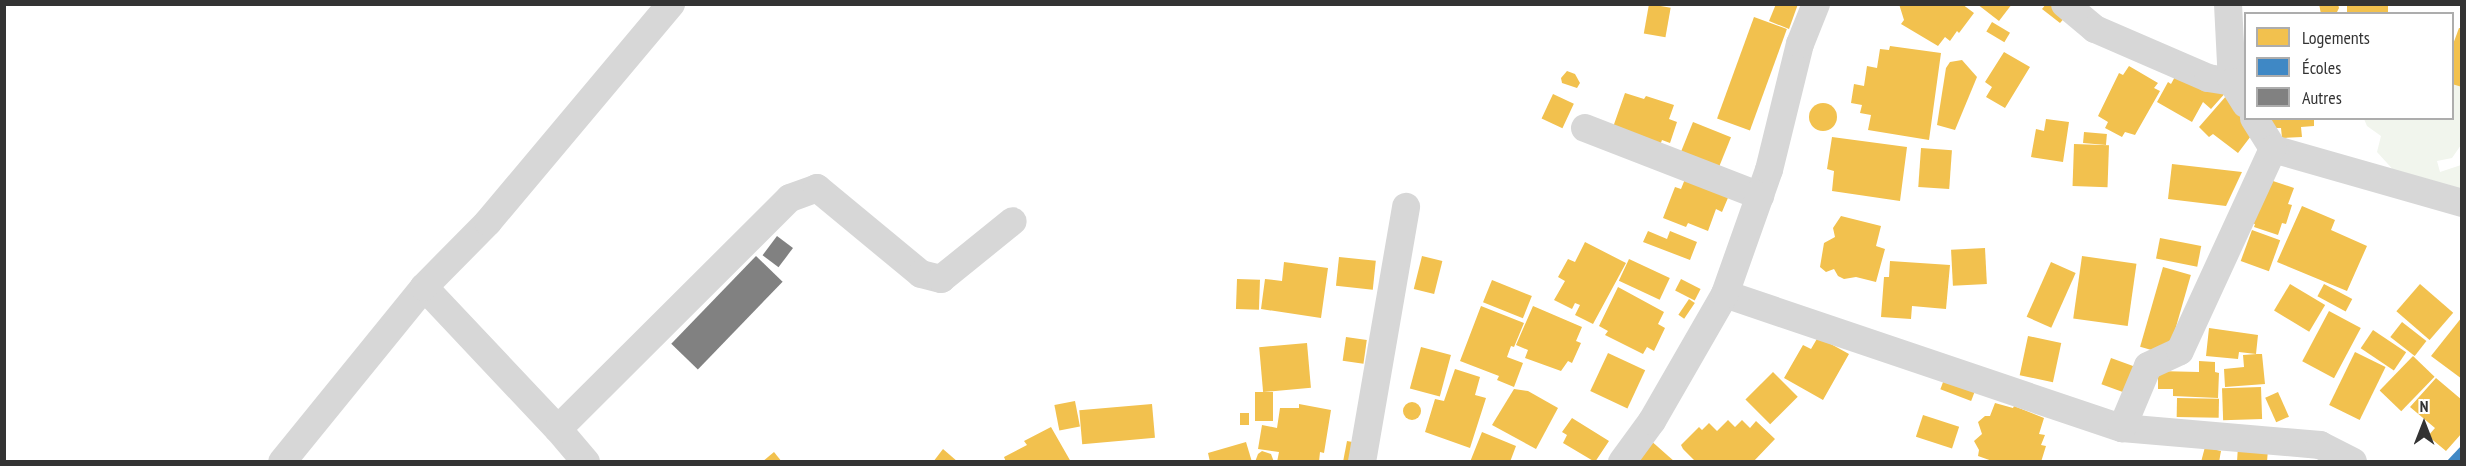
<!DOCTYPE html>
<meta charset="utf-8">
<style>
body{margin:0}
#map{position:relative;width:2466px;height:466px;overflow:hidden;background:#fff;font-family:"PT Sans Narrow",sans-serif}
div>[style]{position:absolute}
.green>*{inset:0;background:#f1f5ed}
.homes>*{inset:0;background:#f2c14e;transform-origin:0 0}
.round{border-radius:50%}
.schools>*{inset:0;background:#3f88c5}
.building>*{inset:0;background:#818181;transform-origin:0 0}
.minor>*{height:28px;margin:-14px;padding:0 14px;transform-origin:14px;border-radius:14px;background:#d7d7d7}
span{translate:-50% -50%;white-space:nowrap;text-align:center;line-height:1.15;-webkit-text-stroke:6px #fff;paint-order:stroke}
.frame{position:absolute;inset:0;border:6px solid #333;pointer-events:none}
.legend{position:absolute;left:2244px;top:12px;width:210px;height:108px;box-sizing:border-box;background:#fff;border:2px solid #adadad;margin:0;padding:8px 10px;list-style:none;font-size:18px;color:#333}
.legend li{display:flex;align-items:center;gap:12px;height:30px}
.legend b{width:30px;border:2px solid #adadad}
.north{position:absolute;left:2394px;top:394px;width:60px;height:60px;-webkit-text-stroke:4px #fff;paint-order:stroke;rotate:0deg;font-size:16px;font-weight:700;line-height:24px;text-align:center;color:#333}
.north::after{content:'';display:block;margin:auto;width:21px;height:27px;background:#333;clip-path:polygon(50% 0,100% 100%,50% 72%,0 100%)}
</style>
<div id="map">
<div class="green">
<i style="clip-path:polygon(2453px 74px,2461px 79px,2461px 145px,2452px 158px,2437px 161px,2440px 172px,2461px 165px,2461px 190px,2397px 174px,2377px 152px,2381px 136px,2367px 126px,2364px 119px,2452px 118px)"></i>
</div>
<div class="homes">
<i style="left:1649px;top:4px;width:22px;height:30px;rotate:10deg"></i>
<i style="clip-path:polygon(1776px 4px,1798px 4px,1789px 29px,1769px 21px)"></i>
<i style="clip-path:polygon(1899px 4px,1962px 4px,1974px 13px,1959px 33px,1957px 31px,1950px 41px,1945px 37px,1938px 46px,1901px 24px,1904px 20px)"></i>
<i style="clip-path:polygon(1977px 4px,2012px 4px,1999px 21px)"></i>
<i style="clip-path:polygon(2046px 4px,2053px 4px,2067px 15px,2060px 23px,2042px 9px)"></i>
<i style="clip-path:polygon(2319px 4px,2338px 4px,2339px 8px,2336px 14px,2321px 14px)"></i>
<i style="left:2347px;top:4px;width:41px;height:10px"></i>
<i style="left:1754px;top:17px;width:35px;height:108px;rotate:20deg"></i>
<i style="left:1992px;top:22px;width:21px;height:11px;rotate:31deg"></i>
<i style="clip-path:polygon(2459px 28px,2462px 28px,2462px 87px,2452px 84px,2452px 47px)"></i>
<i style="clip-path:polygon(1890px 46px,1941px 53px,1929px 140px,1868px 130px,1871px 115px,1860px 113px,1862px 105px,1851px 103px,1854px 84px,1864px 86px,1867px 66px,1877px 68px,1880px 49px,1889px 50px)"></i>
<i style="clip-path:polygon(2004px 52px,2030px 67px,2005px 108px,1986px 97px,1992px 87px,1985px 82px)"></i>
<i style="clip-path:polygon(1962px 60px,1977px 77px,1955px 130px,1937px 125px,1946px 68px,1950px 62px)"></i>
<i style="clip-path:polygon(2129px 66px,2158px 83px,2154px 88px,2160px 91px,2135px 135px,2125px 132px,2122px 137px,2105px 128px,2108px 122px,2098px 116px,2119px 73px,2123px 75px)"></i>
<i style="clip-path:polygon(1567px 71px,1575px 74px,1580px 83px,1577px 88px,1562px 83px,1561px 78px)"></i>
<i style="clip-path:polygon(2177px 73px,2228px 90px,2211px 109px,2203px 102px,2192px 122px,2157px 102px,2168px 82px,2171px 84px)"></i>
<i style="clip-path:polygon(1625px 93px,1644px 99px,1646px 96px,1674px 105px,1669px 119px,1677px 122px,1670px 143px,1662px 140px,1657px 153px,1612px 130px)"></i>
<i style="left:1553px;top:94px;width:23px;height:27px;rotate:25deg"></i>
<i style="clip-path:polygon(2227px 95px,2254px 132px,2238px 153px,2213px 134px,2209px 137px,2199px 127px)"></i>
<i class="round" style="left:1809px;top:103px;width:28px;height:28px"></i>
<i style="clip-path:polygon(2270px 118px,2314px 118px,2314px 126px,2301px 127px,2302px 137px,2282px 138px,2281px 128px,2271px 128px)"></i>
<i style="clip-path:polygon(2046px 119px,2069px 122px,2063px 162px,2031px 157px,2036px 129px,2044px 131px)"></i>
<i style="left:1693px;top:122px;width:41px;height:41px;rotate:22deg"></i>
<i style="left:2084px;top:132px;width:23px;height:11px;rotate:5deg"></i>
<i style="clip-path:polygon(1832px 137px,1907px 147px,1900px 201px,1832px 191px,1834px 171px,1827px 169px)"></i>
<i style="left:2074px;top:144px;width:35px;height:42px;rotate:2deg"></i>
<i style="left:1921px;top:148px;width:31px;height:39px;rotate:4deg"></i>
<i style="clip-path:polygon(2172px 164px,2242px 172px,2226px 206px,2168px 199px)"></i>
<i style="clip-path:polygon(1687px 174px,1730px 193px,1722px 212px,1716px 209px,1708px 231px,1688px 223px,1686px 227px,1663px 218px,1675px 187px,1681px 189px)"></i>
<i style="clip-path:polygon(2270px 180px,2294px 188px,2288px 204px,2292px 205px,2286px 224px,2282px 223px,2278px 235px,2254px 227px,2255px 224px,2251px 223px)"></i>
<i style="clip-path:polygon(2302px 206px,2335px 220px,2331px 230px,2367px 246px,2347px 291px,2277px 262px)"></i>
<i style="clip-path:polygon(1841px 216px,1881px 226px,1876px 246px,1885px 249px,1876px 282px,1856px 277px,1844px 279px,1838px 276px,1834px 269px,1826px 272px,1820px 267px,1824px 243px,1835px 237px,1833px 228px)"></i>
<i style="left:2252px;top:230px;width:30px;height:33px;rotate:20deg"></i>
<i style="clip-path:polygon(1648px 231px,1667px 239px,1670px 231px,1697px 242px,1690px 260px,1643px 242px)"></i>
<i style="left:2160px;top:238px;width:42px;height:21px;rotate:11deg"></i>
<i style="clip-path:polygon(1585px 242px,1626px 263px,1593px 324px,1575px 315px,1580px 305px,1575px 303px,1572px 309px,1554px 300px,1565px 281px,1558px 277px,1568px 259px,1575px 262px)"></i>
<i style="left:1985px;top:248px;width:36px;height:34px;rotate:87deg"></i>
<i style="left:1422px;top:256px;width:21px;height:34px;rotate:14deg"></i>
<i style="left:2082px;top:256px;width:55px;height:63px;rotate:8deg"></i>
<i style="left:1339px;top:257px;width:37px;height:29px;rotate:6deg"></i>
<i style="left:1629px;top:259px;width:45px;height:24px;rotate:25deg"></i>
<i style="clip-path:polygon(1890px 261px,1950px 265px,1946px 309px,1912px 306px,1911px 319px,1881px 317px,1884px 277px,1889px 277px)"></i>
<i style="clip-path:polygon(1284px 262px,1328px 268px,1321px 318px,1261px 309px,1265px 279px,1282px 281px)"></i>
<i style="left:2051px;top:262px;width:27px;height:60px;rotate:24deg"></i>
<i style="left:2163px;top:267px;width:29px;height:83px;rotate:16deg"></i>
<i style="left:1237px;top:279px;width:23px;height:30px;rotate:2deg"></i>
<i style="left:1681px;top:279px;width:22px;height:13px;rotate:27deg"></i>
<i style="left:1492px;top:280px;width:43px;height:24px;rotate:22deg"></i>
<i style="left:2290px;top:284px;width:41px;height:31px;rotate:31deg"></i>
<i style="left:2324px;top:284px;width:32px;height:14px;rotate:28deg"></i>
<i style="left:2420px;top:284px;width:44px;height:36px;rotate:41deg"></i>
<i style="clip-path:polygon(1618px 287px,1664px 312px,1658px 324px,1665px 328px,1654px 351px,1647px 347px,1643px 354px,1605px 335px,1608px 331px,1599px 326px)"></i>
<i style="left:1689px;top:299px;width:7px;height:19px;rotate:34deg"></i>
<i style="clip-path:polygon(1481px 306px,1524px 323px,1514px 347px,1511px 346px,1507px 357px,1523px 363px,1514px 387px,1497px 380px,1499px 376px,1460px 361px)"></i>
<i style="clip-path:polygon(1533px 306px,1582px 327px,1576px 341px,1581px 343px,1572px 363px,1568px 361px,1561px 371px,1525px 358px,1528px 350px,1516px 345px)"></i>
<i style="left:2329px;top:311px;width:36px;height:57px;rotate:28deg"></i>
<i style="clip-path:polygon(2462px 317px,2462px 379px,2431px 356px)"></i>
<i style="left:2402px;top:322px;width:31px;height:19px;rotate:38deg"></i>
<i style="clip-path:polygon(2209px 328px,2258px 335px,2256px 354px,2239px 352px,2238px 359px,2206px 356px)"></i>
<i style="left:2373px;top:330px;width:40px;height:22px;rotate:34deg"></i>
<i style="left:2028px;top:336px;width:34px;height:40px;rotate:12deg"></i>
<i style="left:1346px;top:337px;width:21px;height:24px;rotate:8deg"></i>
<i style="clip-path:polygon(1818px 337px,1849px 354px,1823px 400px,1784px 378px,1803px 345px,1811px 349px)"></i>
<i style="left:1307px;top:343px;width:45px;height:48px;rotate:85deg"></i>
<i style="left:1421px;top:347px;width:31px;height:43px;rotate:15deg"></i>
<i style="left:2355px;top:352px;width:34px;height:59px;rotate:26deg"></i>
<i style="left:1608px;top:353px;width:41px;height:42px;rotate:25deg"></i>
<i style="clip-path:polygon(2257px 354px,2262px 354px,2265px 384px,2225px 387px,2224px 369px,2244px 367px,2243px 355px)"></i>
<i style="left:2413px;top:356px;width:30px;height:48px;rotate:44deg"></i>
<i style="left:2111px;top:358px;width:30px;height:28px;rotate:20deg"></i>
<i style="clip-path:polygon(2199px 361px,2215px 362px,2215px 372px,2219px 373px,2218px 398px,2173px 396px,2173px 389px,2158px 389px,2158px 371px,2199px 372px)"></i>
<i style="clip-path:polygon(1455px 369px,1480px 377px,1475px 395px,1486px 398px,1470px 448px,1425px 432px,1435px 399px,1444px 401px)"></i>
<i style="left:1773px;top:372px;width:35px;height:39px;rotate:45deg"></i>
<i style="left:1945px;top:377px;width:33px;height:13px;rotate:21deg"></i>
<i style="clip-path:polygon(2436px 378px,2462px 400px,2462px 433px,2446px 451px,2428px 436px,2435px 428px,2410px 407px)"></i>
<i style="left:2261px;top:387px;width:32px;height:39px;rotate:88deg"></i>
<i style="clip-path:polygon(1514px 389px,1528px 391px,1558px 408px,1536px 449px,1492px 425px)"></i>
<i style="left:1255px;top:392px;width:18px;height:29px"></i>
<i style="left:2278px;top:392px;width:27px;height:14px;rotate:66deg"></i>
<i style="left:2177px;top:398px;width:42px;height:19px;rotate:1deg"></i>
<i style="left:1075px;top:401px;width:26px;height:21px;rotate:79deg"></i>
<i class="round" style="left:1403px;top:402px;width:18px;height:18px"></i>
<i style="clip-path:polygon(1995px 403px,2013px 408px,2014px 406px,2044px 418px,2039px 434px,2045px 435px,2041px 445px,2046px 446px,2041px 462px,1995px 462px,1978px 456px,1979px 450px,1974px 441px,1982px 434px,1978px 422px,1985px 416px,1990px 416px)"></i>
<i style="left:1152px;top:404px;width:34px;height:73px;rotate:85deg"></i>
<i style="clip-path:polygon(1299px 404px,1331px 410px,1324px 453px,1320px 452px,1319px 462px,1277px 462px,1279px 452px,1258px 449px,1262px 425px,1277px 428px,1280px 408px,1299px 408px)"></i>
<i style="left:1240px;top:413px;width:9px;height:12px"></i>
<i style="left:1923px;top:415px;width:38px;height:23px;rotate:18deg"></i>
<i style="clip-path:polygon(1572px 418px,1609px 441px,1595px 462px,1563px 443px,1567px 435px,1562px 432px)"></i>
<i style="clip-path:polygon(1728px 420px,1735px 427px,1742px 420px,1750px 428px,1756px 421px,1775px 439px,1753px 462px,1696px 462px,1683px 449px,1681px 445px,1699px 427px,1702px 430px,1709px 423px,1717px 431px)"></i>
<i style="clip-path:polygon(1051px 427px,1071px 462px,1006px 462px,1004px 457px,1027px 445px,1024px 441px)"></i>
<i style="clip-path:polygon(1482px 432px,1516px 446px,1510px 462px,1470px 462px)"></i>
<i style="clip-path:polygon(1649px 439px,1675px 462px,1629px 462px)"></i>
<i style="clip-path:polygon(1347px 441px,1358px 443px,1355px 462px,1343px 462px)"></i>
<i style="clip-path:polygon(1246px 442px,1252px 462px,1210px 462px,1208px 453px)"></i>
<i style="clip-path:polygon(2238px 446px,2268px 449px,2267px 462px,2237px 462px)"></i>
<i style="clip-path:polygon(2205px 447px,2221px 451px,2219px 462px,2201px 462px)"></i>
<i style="clip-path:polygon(943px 449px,958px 462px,933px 462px)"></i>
<i style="clip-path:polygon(1262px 451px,1271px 454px,1274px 462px,1255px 462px,1258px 454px)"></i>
<i style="clip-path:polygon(774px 452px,782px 462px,762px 462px)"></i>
</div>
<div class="schools">
<i style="clip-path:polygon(2462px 445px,2462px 462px,2446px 462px)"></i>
</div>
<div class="building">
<i style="left:777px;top:236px;width:20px;height:24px;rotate:37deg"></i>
<i style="left:756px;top:256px;width:37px;height:122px;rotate:44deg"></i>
</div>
<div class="minor">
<i style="left:2065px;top:4px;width:39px;rotate:40deg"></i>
<i style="left:2095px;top:29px;width:123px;rotate:23.4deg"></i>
<i style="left:2208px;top:78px;width:24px;rotate:9deg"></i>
<i style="left:2228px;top:4px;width:78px;rotate:87.1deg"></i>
<i style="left:2232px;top:82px;width:26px;rotate:58deg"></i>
<i style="left:2254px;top:118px;width:36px;rotate:58deg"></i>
<i style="left:2273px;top:149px;width:197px;rotate:15.9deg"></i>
<i style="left:1585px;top:128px;width:188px;rotate:21.2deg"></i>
<i style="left:424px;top:287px;width:195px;rotate:46.7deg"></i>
<i style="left:1725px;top:294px;width:419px;rotate:18.7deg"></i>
<i style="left:2122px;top:428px;width:199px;rotate:4.9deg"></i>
<i style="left:2320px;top:445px;width:37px;rotate:27deg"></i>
<i style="left:2122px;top:428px;width:67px;rotate:-67.2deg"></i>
<i style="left:2148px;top:366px;width:35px;rotate:-25deg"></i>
<i style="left:2180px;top:351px;width:222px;rotate:-65.3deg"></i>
<i style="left:282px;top:462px;width:225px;rotate:-50.9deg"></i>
<i style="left:424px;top:287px;width:91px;rotate:-45.4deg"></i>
<i style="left:488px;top:222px;width:285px;rotate:-50deg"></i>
<i style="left:586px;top:462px;width:43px;rotate:-130.3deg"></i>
<i style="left:558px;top:429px;width:327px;rotate:-44.9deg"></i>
<i style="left:790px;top:198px;width:29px;rotate:-20deg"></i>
<i style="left:817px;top:188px;width:135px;rotate:39.6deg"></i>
<i style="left:921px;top:274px;width:21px;rotate:14deg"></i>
<i style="left:941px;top:279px;width:92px;rotate:-38.9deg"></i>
<i style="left:1362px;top:462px;width:259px;rotate:-80.2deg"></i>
<i style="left:1622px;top:462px;width:51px;rotate:-53.8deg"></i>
<i style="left:1652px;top:421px;width:146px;rotate:-60.1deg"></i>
<i style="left:1725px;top:294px;width:132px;rotate:-70.5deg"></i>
<i style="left:1769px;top:170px;width:130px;rotate:-76.2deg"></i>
<i style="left:1800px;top:44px;width:43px;rotate:-68.2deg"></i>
</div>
<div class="frame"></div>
<ul class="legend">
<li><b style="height:16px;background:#f2c14e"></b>Logements</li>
<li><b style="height:16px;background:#3f88c5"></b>Écoles</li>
<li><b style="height:16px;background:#818181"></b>Autres</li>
</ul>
<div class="north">N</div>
</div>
